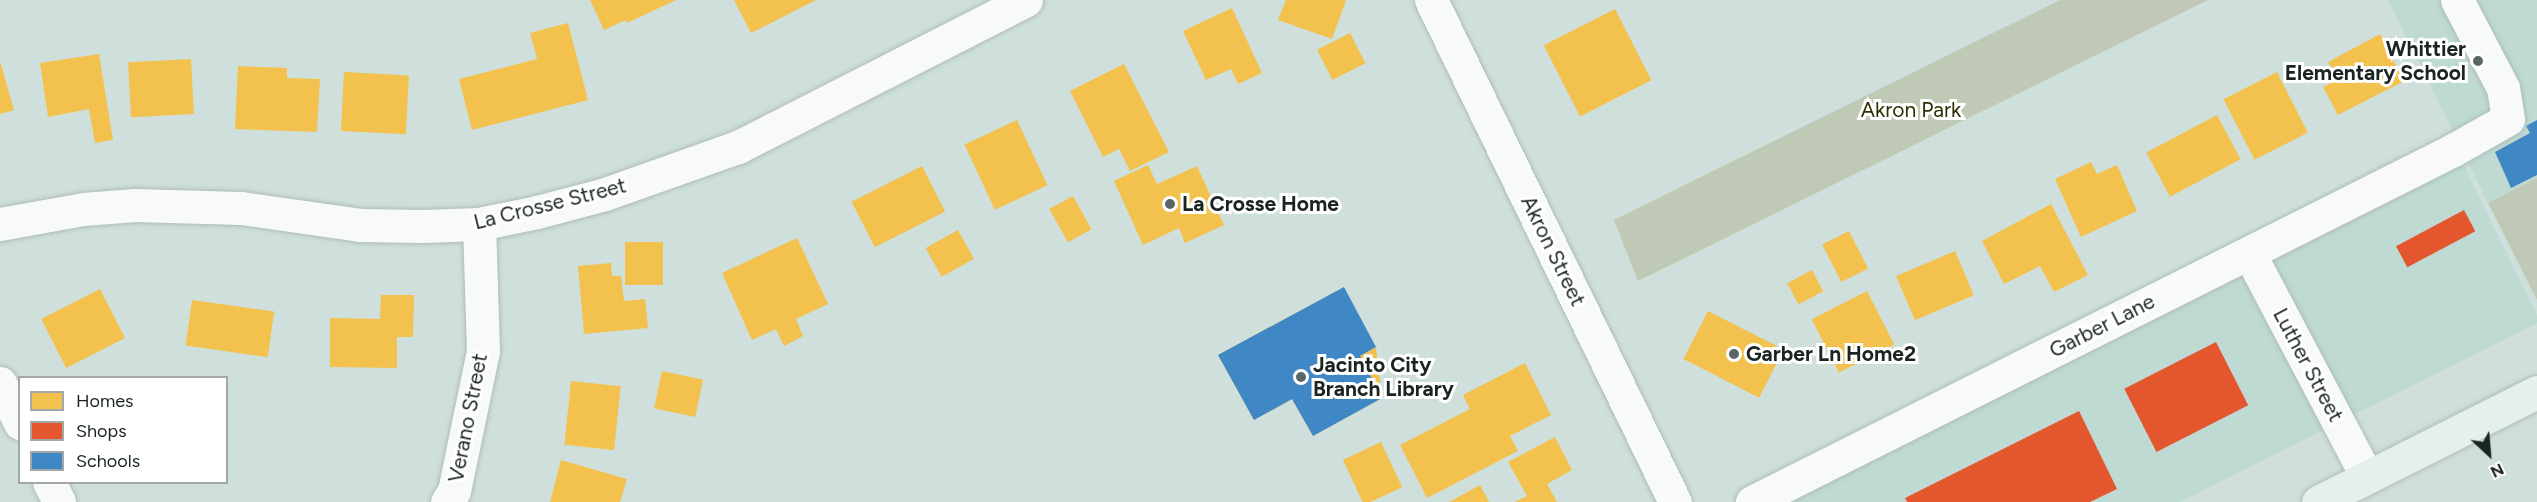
<!DOCTYPE html>
<style>
body{margin:0}
#map{position:relative;width:2537px;height:502px;overflow:hidden;background:#cfe0dc;font-family:Figtree,sans-serif}
div>[style]{position:absolute}
.built>*{inset:0;background:#bedad3}
.green>*{inset:0;background:#bfc9b6}
.homes>*{inset:0;background:#f2c14e;transform-origin:0 0}
.shops>*{inset:0;background:#e4572e;transform-origin:0 0}
.schools>*{inset:0;background:#3f88c5}
.roads{filter:drop-shadow(0 0 2px #afbcb9) drop-shadow(0 0 2px #afbcb9)}
.minor>*{height:33px;margin:-16.5px;padding:0 16.5px;transform-origin:16.5px;border-radius:16.5px;background:#f8fafa}
.major>*{height:33px;margin:-16.5px;padding:0 16.5px;transform-origin:16.5px;border-radius:16.5px;background:#e6efe9}
.dots>*{width:16px;height:16px;translate:-50% -50%;box-sizing:border-box;border:3px solid #fff;border-radius:50%}
span{translate:-50% -50%;white-space:nowrap;text-align:center;line-height:1.15;-webkit-text-stroke:6px #fff;paint-order:stroke}
.poi-label{font-size:21px;color:#1a2522;font-weight:700}
.right{translate:-100% -50%;text-align:right}
.left{translate:0 -50%;text-align:left}
.park-label{font-size:21px;color:#2d2f03}
.street-label{font-size:21px;color:#1a2522}
.legend{position:absolute;left:18px;top:376px;width:210px;height:108px;box-sizing:border-box;background:#fff;border:2px solid #a3a8a7;margin:0;padding:8px 10px;list-style:none;font-size:18px;color:#1a2522}
.legend li{display:flex;align-items:center;gap:12px;height:30px}
.legend b{width:30px;border:2px solid #a3a8a7}
.north{position:absolute;left:2459px;top:424px;width:60px;height:60px;-webkit-text-stroke:4px #fff;paint-order:stroke;rotate:154deg;font-size:16px;font-weight:700;line-height:24px;text-align:center;color:#1a2522}
.north::after{content:'';display:block;margin:auto;width:21px;height:27px;background:#1a2522;clip-path:polygon(50% 0,100% 100%,50% 72%,0 100%)}
</style>
<div id="map">
<div class="built">
<i style="clip-path:polygon(2388px 0,2537px 0,2537px 178px,2488px 203px)"></i>
<i style="clip-path:polygon(2460px 158px,2537px 315px,2537px 323px,2180px 502px,1780px 502px)"></i>
</div>
<div class="green">
<i style="clip-path:polygon(2060px 0,2208px 0,1638px 281px,1614px 220px)"></i>
<i style="clip-path:polygon(2537px 178px,2537px 300px,2488px 203px)"></i>
</div>
<div class="homes">
<i style="clip-path:polygon(590px 0,676px 0,627px 23px,626px 20px,604px 30px)"></i>
<i style="clip-path:polygon(734px 0,816px 0,751px 33px)"></i>
<i style="clip-path:polygon(1286px 0,1346px 0,1332px 39px,1278px 20px)"></i>
<i style="clip-path:polygon(1232px 8px,1262px 73px,1238px 84px,1231px 69px,1206px 80px,1183px 31px)"></i>
<i style="left:1615px;top:9px;width:80px;height:80px;rotate:63deg"></i>
<i style="clip-path:polygon(568px 23px,588px 100px,472px 130px,459px 79px,537px 59px,530px 33px)"></i>
<i style="left:1350px;top:33px;width:34px;height:37px;rotate:63deg"></i>
<i style="clip-path:polygon(2380px 34px,2404px 81px,2338px 115px,2323px 87px,2337px 80px,2328px 62px)"></i>
<i style="clip-path:polygon(99px 54px,113px 140px,95px 143px,89px 109px,48px 117px,40px 63px)"></i>
<i style="left:191px;top:59px;width:55px;height:63px;rotate:87deg"></i>
<i style="clip-path:polygon(0 61px,14px 110px,0 114px)"></i>
<i style="clip-path:polygon(1124px 64px,1169px 152px,1130px 171px,1119px 149px,1103px 157px,1070px 91px)"></i>
<i style="clip-path:polygon(238px 66px,287px 68px,287px 78px,320px 79px,317px 132px,235px 129px)"></i>
<i style="left:344px;top:72px;width:65px;height:59px;rotate:3deg"></i>
<i style="left:2277px;top:72px;width:68px;height:60px;rotate:63deg"></i>
<i style="left:2217px;top:115px;width:50px;height:80px;rotate:62deg"></i>
<i style="left:1017px;top:120px;width:72px;height:58px;rotate:65deg"></i>
<i style="clip-path:polygon(2091px 162px,2097px 174px,2117px 165px,2137px 211px,2081px 237px,2055px 179px)"></i>
<i style="clip-path:polygon(1148px 165px,1157px 184px,1197px 166px,1224px 225px,1185px 243px,1179px 228px,1143px 245px,1114px 181px)"></i>
<i style="left:922px;top:166px;width:51px;height:79px;rotate:63deg"></i>
<i style="left:1073px;top:196px;width:38px;height:27px;rotate:61deg"></i>
<i style="clip-path:polygon(2051px 204px,2088px 275px,2054px 292px,2040px 266px,2004px 284px,1982px 241px)"></i>
<i style="left:958px;top:230px;width:33px;height:37px;rotate:61deg"></i>
<i style="left:1849px;top:231px;width:42px;height:30px;rotate:63deg"></i>
<i style="clip-path:polygon(797px 238px,828px 304px,796px 319px,803px 336px,784px 346px,776px 329px,752px 340px,722px 273px)"></i>
<i style="left:663px;top:242px;width:43px;height:38px;rotate:90deg"></i>
<i style="left:1955px;top:251px;width:48px;height:64px;rotate:67deg"></i>
<i style="clip-path:polygon(611px 263px,612px 276px,621px 276px,624px 301px,645px 299px,648px 328px,584px 334px,578px 266px)"></i>
<i style="left:1812px;top:270px;width:24px;height:28px;rotate:62deg"></i>
<i style="clip-path:polygon(1344px 287px,1360px 356px,1376px 347px,1382px 398px,1313px 436px,1292px 399px,1254px 420px,1218px 355px)"></i>
<i style="left:100px;top:289px;width:55px;height:66px;rotate:63deg"></i>
<i style="left:1867px;top:291px;width:60px;height:62px;rotate:63deg"></i>
<i style="clip-path:polygon(381px 295px,414px 295px,413px 337px,397px 337px,397px 368px,330px 367px,330px 318px,380px 319px)"></i>
<i style="left:192px;top:300px;width:83px;height:46px;rotate:8deg"></i>
<i style="left:1708px;top:311px;width:85px;height:54px;rotate:27deg"></i>
<i style="clip-path:polygon(1525px 363px,1551px 415px,1510px 436px,1518px 451px,1427px 498px,1400px 445px,1470px 409px,1463px 395px)"></i>
<i style="left:662px;top:371px;width:42px;height:38px;rotate:12deg"></i>
<i style="left:571px;top:381px;width:50px;height:64px;rotate:6deg"></i>
<i style="clip-path:polygon(1555px 437px,1572px 470px,1547px 484px,1557px 502px,1515px 502px,1527px 496px,1508px 462px)"></i>
<i style="left:1381px;top:442px;width:50px;height:42px;rotate:65deg"></i>
<i style="clip-path:polygon(561px 460px,627px 479px,620px 502px,550px 502px)"></i>
<i style="clip-path:polygon(1480px 485px,1489px 502px,1449px 502px)"></i>
</div>
<div class="shops">
<i style="left:2464px;top:210px;width:24px;height:77px;rotate:62deg"></i>
<i style="left:2216px;top:342px;width:71px;height:103px;rotate:63deg"></i>
<i style="clip-path:polygon(2079px 411px,2117px 489px,2090px 502px,1907px 502px,1905px 498px)"></i>
</div>
<div class="schools">
<i style="clip-path:polygon(2537px 120px,2537px 175px,2511px 188px,2495px 152px,2530px 133px,2526px 126px)"></i>
<i style="clip-path:polygon(1344px 287px,1376px 347px,1360px 356px,1382px 398px,1313px 436px,1292px 399px,1254px 420px,1218px 355px)"></i>
</div>
<div class="roads">
<div class="minor">
<i style="left:1431px;top:0;width:558px;rotate:64.08deg"></i>
<i style="left:0;top:224px;width:84px;rotate:-10.2deg"></i>
<i style="left:83px;top:209px;width:52px;rotate:-4.4deg"></i>
<i style="left:135px;top:205px;width:106px;rotate:1.6deg"></i>
<i style="left:241px;top:208px;width:120px;rotate:8.1deg"></i>
<i style="left:360px;top:225px;width:62px;rotate:0.9deg"></i>
<i style="left:422px;top:226px;width:57px;rotate:-2deg"></i>
<i style="left:479px;top:224px;width:59px;rotate:-11.7deg"></i>
<i style="left:537px;top:212px;width:70px;rotate:-14.8deg"></i>
<i style="left:605px;top:194px;width:141px;rotate:-19.5deg"></i>
<i style="left:738px;top:147px;width:323px;rotate:-27deg"></i>
<i style="left:2249px;top:253px;width:253px;rotate:62.2deg"></i>
<i style="left:0;top:383px;width:45px;rotate:63.4deg"></i>
<i style="left:49px;top:482px;width:22px;rotate:63deg"></i>
<i style="left:447px;top:502px;width:13px;rotate:-58deg"></i>
<i style="left:454px;top:491px;width:143px;rotate:-78.3deg"></i>
<i style="left:483px;top:351px;width:127px;rotate:-91.8deg"></i>
<i style="left:1752px;top:502px;width:784px;rotate:-26.66deg"></i>
<i style="left:2453px;top:150px;width:63px;rotate:-29.4deg"></i>
<i style="left:2508px;top:119px;width:31px;rotate:-99deg"></i>
<i style="left:2503px;top:88px;width:99px;rotate:-117.6deg"></i>
</div>
<div class="major">
<i style="left:2318px;top:502px;width:245px;rotate:-26.7deg"></i>
</div>
</div>
<div class="dots">
<i style="left:2478px;top:61px;background:#596663"></i>
<i style="left:1170px;top:204px;background:#596663"></i>
<i style="left:1734px;top:354px;background:#596663"></i>
<i style="left:1301px;top:377px;background:#596663"></i>
</div>
<div class="poi-label">
<span class="right" style="left:2466px;top:61px">Whittier<br>Elementary School</span>
<span class="left" style="left:1182px;top:204px">La Crosse Home</span>
<span class="left" style="left:1746px;top:354px">Garber Ln Home2</span>
<span class="left" style="left:1313px;top:377px">Jacinto City<br>Branch Library</span>
</div>
<div class="park-label">
<span style="left:1911px;top:110px">Akron Park</span>
</div>
<div class="street-label">
<span style="left:550px;top:204px;rotate:-14deg">La Crosse Street</span>
<span style="left:1553px;top:251px;rotate:64deg">Akron Street</span>
<span style="left:2102px;top:326px;rotate:-27deg">Garber Lane</span>
<span style="left:2308px;top:365px;rotate:62deg">Luther Street</span>
<span style="left:468px;top:418px;rotate:-79deg">Verano Street</span>
</div>
<ul class="legend">
<li><b style="height:16px;background:#f2c14e"></b>Homes</li>
<li><b style="height:16px;background:#e4572e"></b>Shops</li>
<li><b style="height:16px;background:#3f88c5"></b>Schools</li>
</ul>
<div class="north">N</div>
</div>
